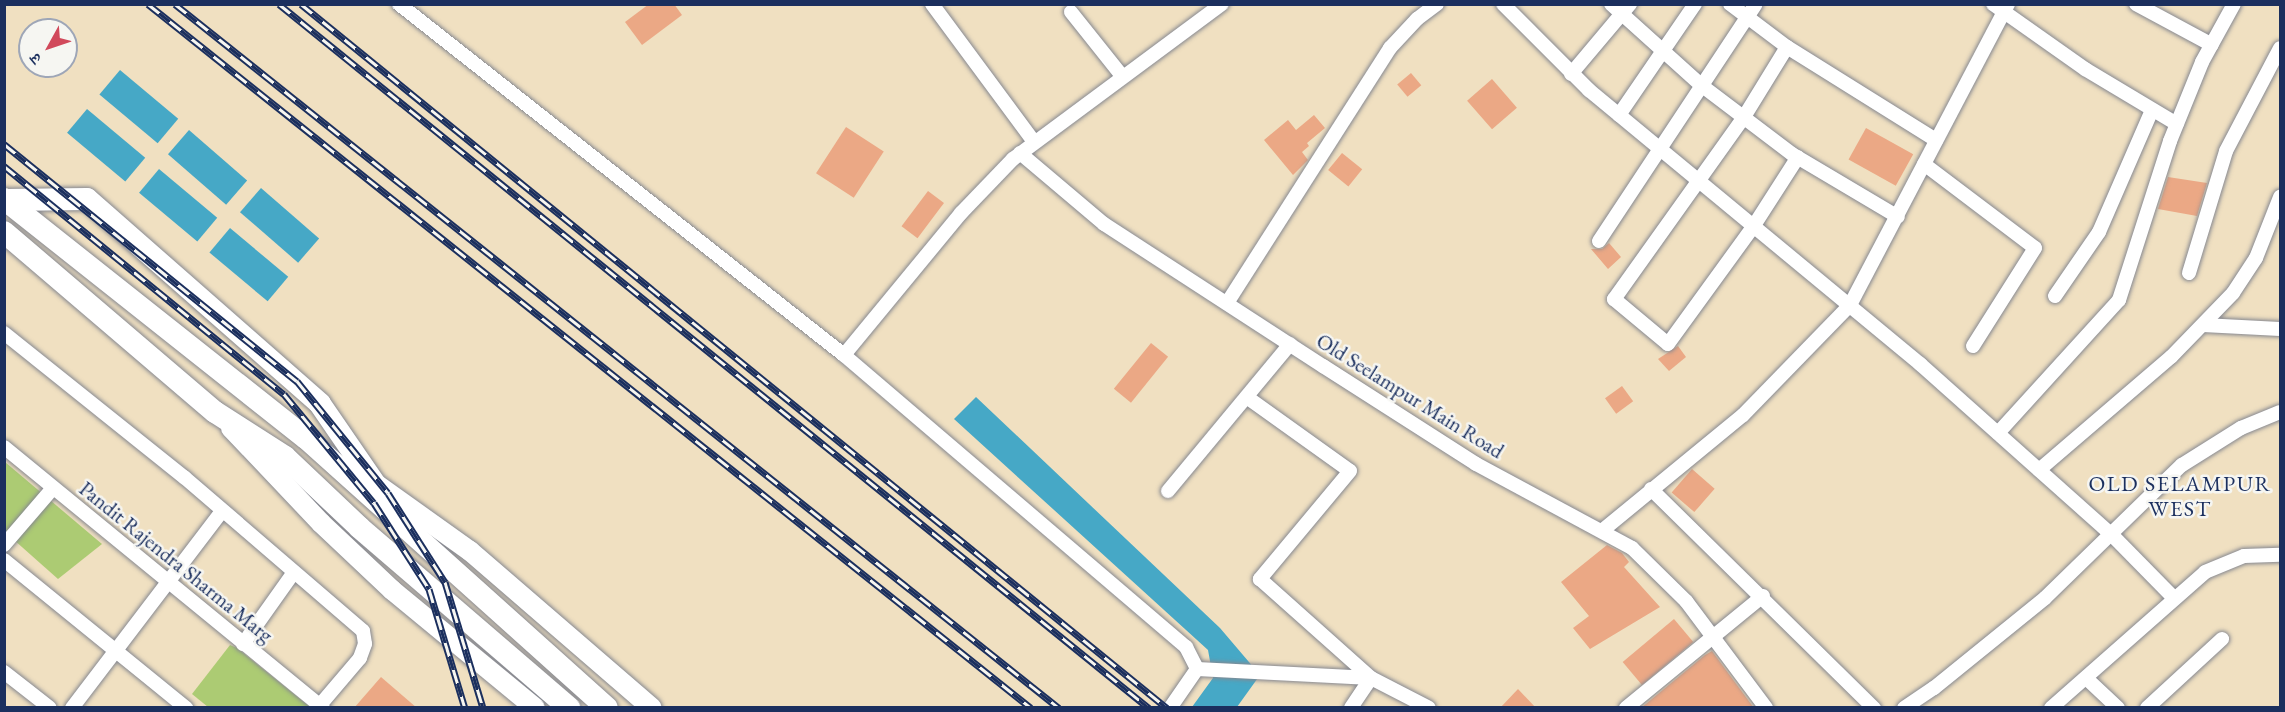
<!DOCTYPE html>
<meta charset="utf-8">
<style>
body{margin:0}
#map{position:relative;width:2285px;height:712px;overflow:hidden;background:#f0e0c1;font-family:"EB Garamond","Noto Serif Devanagari",serif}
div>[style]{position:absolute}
.green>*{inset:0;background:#accb73}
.water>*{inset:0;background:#46a8c6;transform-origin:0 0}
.building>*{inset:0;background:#eba885;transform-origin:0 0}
.roads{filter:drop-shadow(0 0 2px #868890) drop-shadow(0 0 2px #868890)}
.minor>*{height:14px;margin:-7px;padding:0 7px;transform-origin:7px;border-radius:7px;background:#fff}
.secondary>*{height:20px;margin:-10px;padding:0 10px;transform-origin:10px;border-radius:10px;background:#fff}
.trunk>*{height:22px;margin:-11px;padding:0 11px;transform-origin:11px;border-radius:11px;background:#fff}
.rail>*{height:7px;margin-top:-3.5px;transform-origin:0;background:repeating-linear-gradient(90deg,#f6f6f2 0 14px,#1b2f5e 0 28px);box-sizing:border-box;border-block:2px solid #1b2f5e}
span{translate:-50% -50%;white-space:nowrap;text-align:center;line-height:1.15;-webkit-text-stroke:5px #f6f6f2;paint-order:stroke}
.street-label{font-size:21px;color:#1b2f5e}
.neighbourhood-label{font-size:22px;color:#1b2f5e;letter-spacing:1.5px}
.frame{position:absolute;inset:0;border:6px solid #1b2f5e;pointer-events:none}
.north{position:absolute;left:18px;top:18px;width:60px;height:60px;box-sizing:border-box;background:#f6f6f2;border:2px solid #9ea6b7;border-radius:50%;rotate:230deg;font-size:16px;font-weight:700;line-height:24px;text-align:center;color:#1b2f5e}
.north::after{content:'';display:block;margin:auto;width:21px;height:27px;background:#d1495b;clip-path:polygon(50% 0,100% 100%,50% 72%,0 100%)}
</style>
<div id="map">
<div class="green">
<i style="clip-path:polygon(5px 462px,102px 544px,58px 579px,5px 532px)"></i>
<i style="clip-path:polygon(230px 645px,237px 648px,310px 707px,208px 707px,192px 694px)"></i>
</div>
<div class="water">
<i style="left:120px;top:70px;width:76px;height:32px;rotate:40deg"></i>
<i style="left:87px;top:109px;width:76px;height:31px;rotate:40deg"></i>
<i style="left:189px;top:130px;width:77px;height:32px;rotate:41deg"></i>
<i style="left:159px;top:169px;width:76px;height:31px;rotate:40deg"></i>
<i style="left:261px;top:188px;width:77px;height:32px;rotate:41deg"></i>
<i style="left:230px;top:228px;width:76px;height:32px;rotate:40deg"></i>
<i style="clip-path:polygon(976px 397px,1220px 628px,1260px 675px,1237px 707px,1192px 707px,1213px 678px,1208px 650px,954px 419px)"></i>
</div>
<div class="building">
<i style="clip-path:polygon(649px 4px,674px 4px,682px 15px,642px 45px,625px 22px)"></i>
<i style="left:1411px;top:73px;width:16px;height:18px;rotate:50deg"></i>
<i style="left:1492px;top:79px;width:38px;height:33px;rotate:49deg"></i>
<i style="clip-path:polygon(1314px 115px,1325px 128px,1307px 143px,1309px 146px,1302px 152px,1308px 160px,1293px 175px,1264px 140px,1288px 120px,1296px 130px)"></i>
<i style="left:846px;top:127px;width:45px;height:55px;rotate:33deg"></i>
<i style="left:1866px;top:128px;width:54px;height:36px;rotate:29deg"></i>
<i style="left:1342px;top:153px;width:26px;height:22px;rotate:39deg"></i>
<i style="clip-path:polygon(2168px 177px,2207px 183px,2197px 216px,2158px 209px)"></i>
<i style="left:928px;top:191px;width:20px;height:44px;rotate:37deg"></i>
<i style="clip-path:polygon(1609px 243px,1621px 257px,1608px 269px,1591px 249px,1602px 249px)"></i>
<i style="left:1151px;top:343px;width:22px;height:59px;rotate:39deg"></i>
<i style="clip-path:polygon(1678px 346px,1686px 357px,1669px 371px,1658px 359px)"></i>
<i style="left:1622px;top:386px;width:19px;height:21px;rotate:54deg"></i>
<i style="left:1692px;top:469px;width:30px;height:31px;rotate:41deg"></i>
<i style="clip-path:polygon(1607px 545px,1622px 553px,1629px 562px,1624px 567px,1660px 607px,1590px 649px,1573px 628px,1589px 616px,1561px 582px)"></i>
<i style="left:1674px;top:619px;width:30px;height:67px;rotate:50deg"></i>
<i style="clip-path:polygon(1712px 651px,1754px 708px,1641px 708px,1705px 655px)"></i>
<i style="clip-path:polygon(381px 677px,417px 708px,354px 708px)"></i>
<i style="clip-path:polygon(1518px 689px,1536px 708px,1500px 708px)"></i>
</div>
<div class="roads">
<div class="minor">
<i style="left:399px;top:4px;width:567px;rotate:38.27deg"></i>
<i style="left:844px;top:355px;width:450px;rotate:40.5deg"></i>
<i style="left:1186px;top:647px;width:25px;rotate:63deg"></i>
<i style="left:1197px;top:669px;width:47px;rotate:124.7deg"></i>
<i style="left:932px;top:4px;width:172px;rotate:53.5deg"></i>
<i style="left:1503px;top:4px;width:122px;rotate:45deg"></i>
<i style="left:1589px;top:90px;width:430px;rotate:39.6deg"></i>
<i style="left:1920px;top:364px;width:256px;rotate:41.7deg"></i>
<i style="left:2111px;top:534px;width:88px;rotate:45.5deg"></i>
<i style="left:1611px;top:4px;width:121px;rotate:42deg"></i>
<i style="left:1701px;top:85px;width:114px;rotate:37.2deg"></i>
<i style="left:1792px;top:154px;width:123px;rotate:30.7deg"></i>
<i style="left:1730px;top:4px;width:71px;rotate:37deg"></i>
<i style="left:1787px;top:47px;width:176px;rotate:32deg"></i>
<i style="left:1993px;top:4px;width:113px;rotate:35.2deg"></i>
<i style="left:2085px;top:69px;width:107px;rotate:30.9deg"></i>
<i style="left:2136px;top:4px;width:86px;rotate:28.3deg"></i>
<i style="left:1071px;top:12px;width:82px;rotate:51.4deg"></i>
<i style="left:1787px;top:47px;width:82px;rotate:121.6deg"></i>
<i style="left:1744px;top:117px;width:224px;rotate:125.5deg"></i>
<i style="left:1614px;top:299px;width:70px;rotate:39.8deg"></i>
<i style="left:1668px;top:344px;width:145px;rotate:-54deg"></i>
<i style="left:1753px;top:227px;width:83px;rotate:-57.3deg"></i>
<i style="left:1571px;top:74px;width:92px;rotate:-49.9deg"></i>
<i style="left:1619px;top:115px;width:135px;rotate:-55.6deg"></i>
<i style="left:1020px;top:153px;width:110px;rotate:40.2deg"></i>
<i style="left:1104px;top:224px;width:261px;rotate:33deg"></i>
<i style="left:1323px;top:366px;width:182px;rotate:32.6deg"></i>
<i style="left:1476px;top:464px;width:177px;rotate:28.3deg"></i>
<i style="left:1632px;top:548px;width:76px;rotate:44.5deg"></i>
<i style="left:1686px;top:601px;width:134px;rotate:53.2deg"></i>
<i style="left:1924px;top:164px;width:139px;rotate:37.1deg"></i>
<i style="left:2035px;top:248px;width:116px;rotate:122.3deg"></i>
<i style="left:1599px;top:241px;width:284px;rotate:-56.5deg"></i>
<i style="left:2189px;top:273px;width:127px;rotate:-73.1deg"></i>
<i style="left:2226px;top:151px;width:116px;rotate:-62.3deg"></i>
<i style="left:2055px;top:296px;width:78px;rotate:-55.5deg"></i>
<i style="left:2099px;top:232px;width:133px;rotate:-66.5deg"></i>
<i style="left:1227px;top:303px;width:303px;rotate:-57.4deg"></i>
<i style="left:1390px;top:48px;width:40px;rotate:-47deg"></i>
<i style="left:1417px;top:19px;width:25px;rotate:-37deg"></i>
<i style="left:2203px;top:325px;width:77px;rotate:3deg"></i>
<i style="left:4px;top:333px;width:231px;rotate:38.7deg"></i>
<i style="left:184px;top:477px;width:236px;rotate:40.7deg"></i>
<i style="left:363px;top:631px;width:13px;rotate:81deg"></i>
<i style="left:365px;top:644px;width:15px;rotate:110deg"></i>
<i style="left:360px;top:658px;width:62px;rotate:130.4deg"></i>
<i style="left:844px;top:355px;width:184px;rotate:-50.5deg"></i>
<i style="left:961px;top:213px;width:75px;rotate:-46.1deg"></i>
<i style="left:1013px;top:159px;width:260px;rotate:-36.6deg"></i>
<i style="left:1248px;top:398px;width:125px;rotate:35.6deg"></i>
<i style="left:1350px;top:471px;width:141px;rotate:129.8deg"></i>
<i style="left:1260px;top:579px;width:149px;rotate:41.7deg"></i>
<i style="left:1371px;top:678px;width:36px;rotate:124deg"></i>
<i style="left:1998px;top:433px;width:180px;rotate:-47.7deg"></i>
<i style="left:2119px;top:300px;width:167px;rotate:-72.2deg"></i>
<i style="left:2170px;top:141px;width:85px;rotate:-67.9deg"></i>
<i style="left:2202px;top:62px;width:66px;rotate:-61.1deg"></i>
<i style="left:4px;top:447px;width:412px;rotate:39.3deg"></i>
<i style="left:2039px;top:470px;width:174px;rotate:-40.6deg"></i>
<i style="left:2171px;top:357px;width:89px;rotate:-45.9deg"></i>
<i style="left:2233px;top:293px;width:42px;rotate:-56.7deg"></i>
<i style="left:2256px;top:258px;width:66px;rotate:-68.5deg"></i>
<i style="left:1651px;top:489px;width:313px;rotate:44.5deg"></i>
<i style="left:1168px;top:491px;width:191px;rotate:-50.3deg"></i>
<i style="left:1603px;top:530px;width:181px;rotate:-39.4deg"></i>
<i style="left:1743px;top:415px;width:153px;rotate:-45.8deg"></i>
<i style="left:1850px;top:305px;width:340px;rotate:-62.3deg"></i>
<i style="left:4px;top:545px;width:75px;rotate:-49.3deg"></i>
<i style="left:4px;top:560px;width:235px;rotate:39.1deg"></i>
<i style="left:243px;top:644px;width:88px;rotate:-54.7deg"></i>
<i style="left:1197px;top:669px;width:174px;rotate:3deg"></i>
<i style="left:1371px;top:678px;width:65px;rotate:27.3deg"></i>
<i style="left:4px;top:672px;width:58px;rotate:38deg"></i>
<i style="left:2086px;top:678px;width:44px;rotate:43.2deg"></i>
<i style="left:72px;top:708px;width:248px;rotate:-52.7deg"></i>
<i style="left:1626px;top:708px;width:177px;rotate:-39.3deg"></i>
<i style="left:1904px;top:708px;width:36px;rotate:-34deg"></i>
<i style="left:1934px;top:688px;width:143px;rotate:-39deg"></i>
<i style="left:2045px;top:598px;width:191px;rotate:-44.2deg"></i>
<i style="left:2182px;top:465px;width:70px;rotate:-32.1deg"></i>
<i style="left:2241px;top:428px;width:42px;rotate:-22.3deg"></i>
<i style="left:2051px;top:708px;width:205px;rotate:-41.4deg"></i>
<i style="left:2205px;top:572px;width:42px;rotate:-22.3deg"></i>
<i style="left:2244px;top:556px;width:36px;rotate:-2deg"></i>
<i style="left:2147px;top:708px;width:102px;rotate:-42.6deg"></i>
</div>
<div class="secondary">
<i style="left:231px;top:428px;width:131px;rotate:46.5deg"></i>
<i style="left:321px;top:523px;width:98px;rotate:43.3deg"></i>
<i style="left:392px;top:590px;width:185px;rotate:39.5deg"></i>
<i style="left:369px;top:479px;width:124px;rotate:35.5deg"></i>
<i style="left:470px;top:551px;width:240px;rotate:40.8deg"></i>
</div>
<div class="trunk">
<i style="left:4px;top:199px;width:385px;rotate:38.4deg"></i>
<i style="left:306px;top:438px;width:404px;rotate:41.9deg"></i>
<i style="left:5px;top:200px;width:82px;rotate:-0.7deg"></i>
<i style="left:87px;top:199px;width:310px;rotate:41.3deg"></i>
<i style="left:320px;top:404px;width:104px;rotate:55.5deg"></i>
<i style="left:4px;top:232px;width:277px;rotate:40.5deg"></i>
<i style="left:215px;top:412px;width:83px;rotate:32.7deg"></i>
<i style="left:285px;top:457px;width:103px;rotate:43.4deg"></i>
<i style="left:360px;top:528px;width:276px;rotate:40.7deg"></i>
</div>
</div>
<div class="rail">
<i style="left:148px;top:4px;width:1129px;rotate:38.56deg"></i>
<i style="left:175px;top:4px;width:1130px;rotate:38.53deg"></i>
<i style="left:279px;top:4px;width:1119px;rotate:38.98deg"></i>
<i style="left:301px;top:4px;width:1116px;rotate:39.11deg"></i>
<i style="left:4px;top:144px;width:377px;rotate:39deg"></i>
<i style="left:297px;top:381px;width:144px;rotate:50.9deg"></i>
<i style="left:388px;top:493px;width:106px;rotate:57.4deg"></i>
<i style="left:445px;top:582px;width:132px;rotate:73.2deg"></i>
<i style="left:4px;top:166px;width:361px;rotate:39.2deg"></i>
<i style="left:284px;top:394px;width:141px;rotate:50.5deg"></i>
<i style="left:374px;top:503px;width:102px;rotate:57.4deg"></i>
<i style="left:429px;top:589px;width:124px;rotate:73.2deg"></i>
</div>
<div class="street-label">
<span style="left:1410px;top:396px;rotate:32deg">Old Seelampur Main Road</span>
<span style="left:176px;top:562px;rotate:39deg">Pandit Rajendra Sharma Marg</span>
</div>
<div class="neighbourhood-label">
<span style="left:2180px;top:496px">OLD SELAMPUR<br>WEST</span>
</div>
<div class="frame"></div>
<div class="north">उ</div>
</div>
